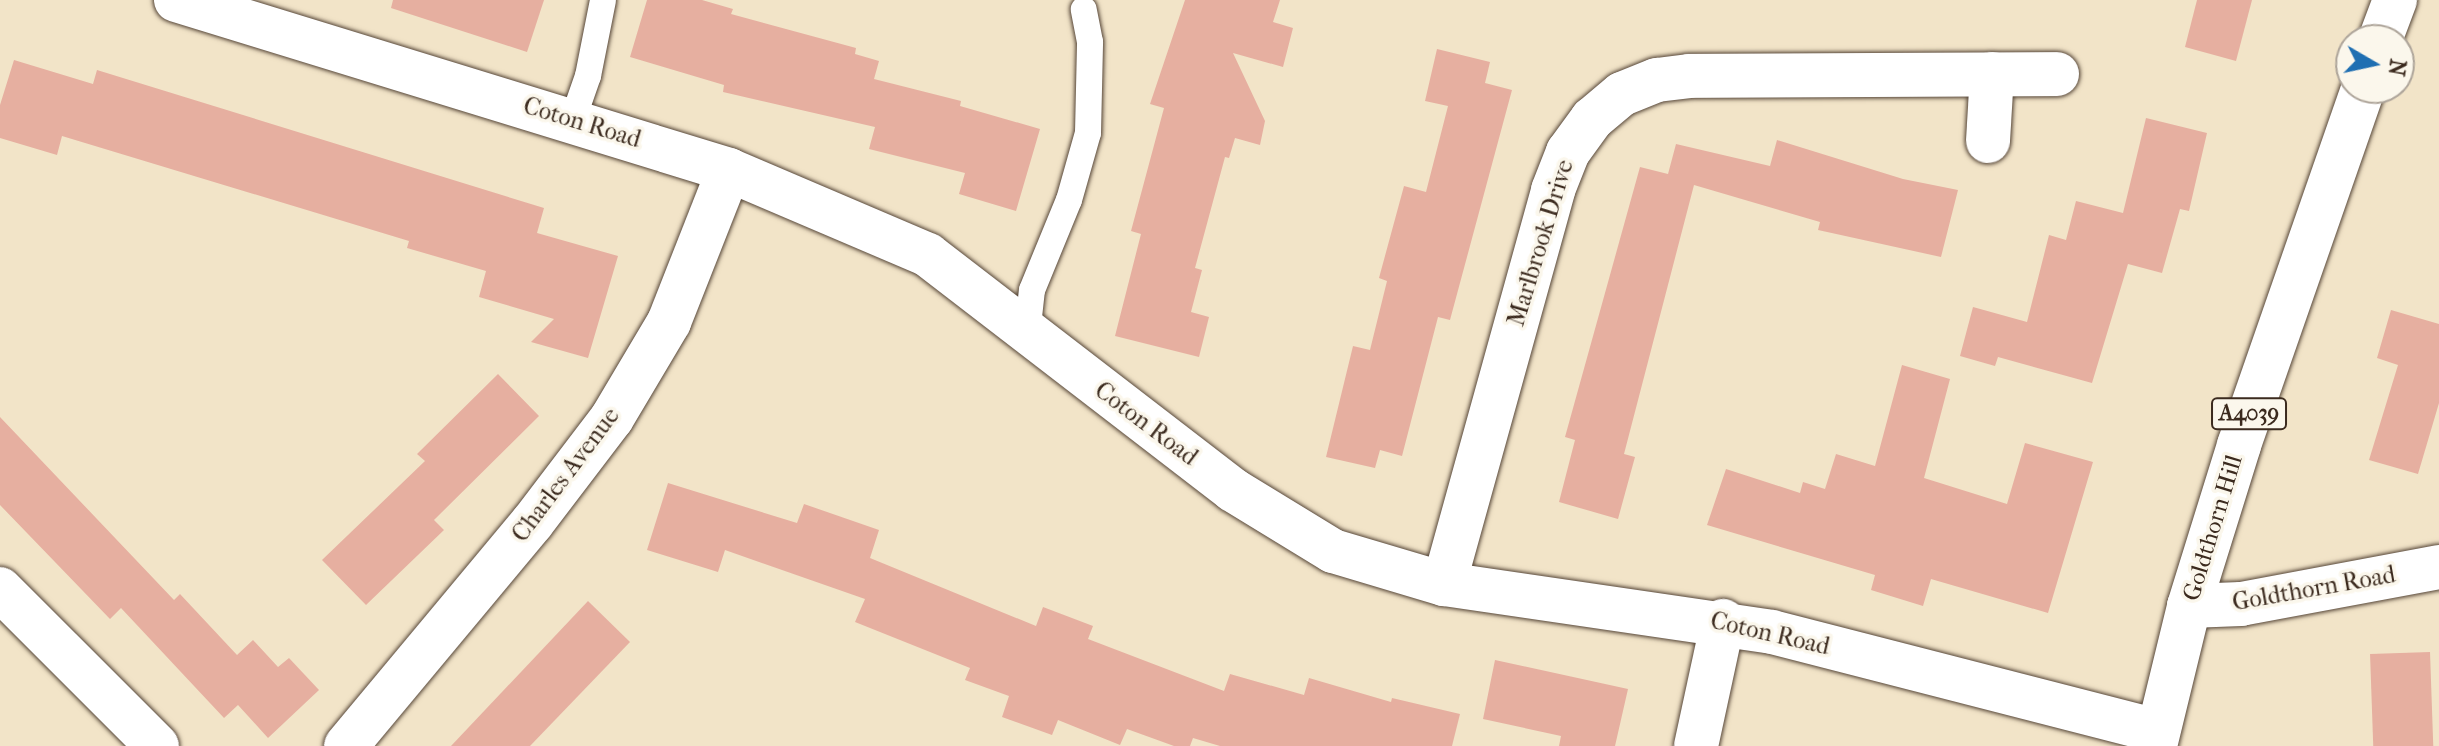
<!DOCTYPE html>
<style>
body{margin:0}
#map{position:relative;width:2439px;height:746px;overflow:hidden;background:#f2e4c8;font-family:"IM FELL French Canon",serif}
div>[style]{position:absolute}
.building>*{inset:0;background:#e6afa0;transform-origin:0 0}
.roads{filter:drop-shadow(0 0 2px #564638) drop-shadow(0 0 2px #564638)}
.service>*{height:26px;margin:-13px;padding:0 13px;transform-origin:13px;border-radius:13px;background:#fff}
.minor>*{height:44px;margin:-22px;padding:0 22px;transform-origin:22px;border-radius:22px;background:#fff}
.primary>*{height:44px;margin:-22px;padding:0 22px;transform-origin:22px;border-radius:22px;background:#fff}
span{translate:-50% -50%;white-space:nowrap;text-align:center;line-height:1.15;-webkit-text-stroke:7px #fbf7ec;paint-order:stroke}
.shield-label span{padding:2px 6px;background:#fbf7ec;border:2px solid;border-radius:6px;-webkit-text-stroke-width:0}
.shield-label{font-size:22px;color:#3b2a1e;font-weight:700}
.street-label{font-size:24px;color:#3b2a1e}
.north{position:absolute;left:2335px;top:24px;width:80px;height:80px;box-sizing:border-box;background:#fbf7ec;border:2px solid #aea59a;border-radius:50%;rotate:99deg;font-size:22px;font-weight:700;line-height:32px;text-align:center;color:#3b2a1e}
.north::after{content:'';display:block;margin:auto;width:28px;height:36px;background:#1f6fb2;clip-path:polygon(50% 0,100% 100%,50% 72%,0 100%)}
</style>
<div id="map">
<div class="building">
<i style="clip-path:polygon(393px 0,544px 0,527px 52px,391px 8px)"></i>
<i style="clip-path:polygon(647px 0,702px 0,733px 9px,731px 14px,856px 48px,855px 54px,879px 61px,874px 79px,961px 101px,960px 106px,1040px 129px,1016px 211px,959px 194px,965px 173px,869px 149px,875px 127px,723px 92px,724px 85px,630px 57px)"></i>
<i style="clip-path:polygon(1185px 0,1280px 0,1273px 22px,1293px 28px,1283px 67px,1233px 53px,1265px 121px,1260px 145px,1235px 138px,1229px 158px,1225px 157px,1195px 268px,1202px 270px,1191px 312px,1209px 317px,1199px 357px,1115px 336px,1141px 234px,1131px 231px,1164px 108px,1150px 104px)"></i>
<i style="clip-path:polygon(2197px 0,2252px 0,2236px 61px,2185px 47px)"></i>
<i style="clip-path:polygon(1437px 49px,1490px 62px,1485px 83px,1512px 90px,1450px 320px,1438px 317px,1402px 456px,1380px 450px,1375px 468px,1326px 457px,1353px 346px,1370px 350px,1387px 281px,1379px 278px,1404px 186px,1426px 192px,1448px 106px,1425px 101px)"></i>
<i style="clip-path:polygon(14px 60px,93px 84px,97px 70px,544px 208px,537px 233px,618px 256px,588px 358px,531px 342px,554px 319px,479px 297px,486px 271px,407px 248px,409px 241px,62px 136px,57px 155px,0 138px,0 105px)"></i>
<i style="clip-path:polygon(2146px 118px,2207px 133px,2189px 211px,2180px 209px,2162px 273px,2128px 264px,2092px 383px,1998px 357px,1995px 366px,1960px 356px,1973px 307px,2027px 322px,2049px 235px,2066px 240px,2076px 201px,2123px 213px)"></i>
<i style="clip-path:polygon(1777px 140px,1903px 179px,1958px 190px,1941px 257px,1818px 230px,1820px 222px,1694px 185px,1624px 454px,1635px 457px,1618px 519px,1559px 502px,1575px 440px,1565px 437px,1640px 167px,1668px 174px,1676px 144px,1770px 166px)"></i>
<i style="clip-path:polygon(2391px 310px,2439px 324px,2439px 403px,2418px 474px,2369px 460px,2398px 365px,2377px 358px)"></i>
<i style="clip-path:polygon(1902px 365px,1950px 379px,1924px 478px,2007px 504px,2025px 443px,2093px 462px,2048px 613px,1931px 579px,1923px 606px,1871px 590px,1875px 575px,1707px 525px,1726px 469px,1800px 493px,1803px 482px,1825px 489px,1836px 454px,1875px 466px)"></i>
<i style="clip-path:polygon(498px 374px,539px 416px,434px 520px,444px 530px,366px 605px,322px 560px,425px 461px,417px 454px)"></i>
<i style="clip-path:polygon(0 417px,174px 600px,180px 594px,237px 655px,253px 640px,278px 667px,289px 658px,319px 690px,268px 738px,238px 705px,224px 718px,121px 608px,110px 619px,0 505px)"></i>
<i style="clip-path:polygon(668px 483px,797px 523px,804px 504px,879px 530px,870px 558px,1036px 626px,1043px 607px,1093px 626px,1088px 639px,1224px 691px,1230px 674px,1304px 695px,1309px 678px,1391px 702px,1392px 698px,1460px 714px,1452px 746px,1220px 746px,1193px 738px,1190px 746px,1174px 746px,1127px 729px,1120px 745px,1058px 720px,1052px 735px,1002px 717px,1009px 696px,965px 680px,970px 668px,855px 622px,865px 599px,725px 550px,718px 572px,647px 550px)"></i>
<i style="clip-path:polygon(588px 601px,630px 642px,530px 746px,451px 746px)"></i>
<i style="left:2430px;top:652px;width:94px;height:60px;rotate:88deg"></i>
<i style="clip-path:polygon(1495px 660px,1628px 689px,1615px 746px,1559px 746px,1561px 736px,1483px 719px)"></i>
</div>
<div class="roads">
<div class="service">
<i style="left:573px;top:119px;width:46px;rotate:-70.8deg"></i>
<i style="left:588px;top:76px;width:77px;rotate:-78.8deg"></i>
<i style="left:1027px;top:335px;width:45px;rotate:-83.7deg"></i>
<i style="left:1032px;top:290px;width:97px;rotate:-67.7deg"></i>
<i style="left:1069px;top:200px;width:70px;rotate:-74.2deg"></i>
<i style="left:1088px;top:133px;width:91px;rotate:-88.7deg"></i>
<i style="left:1090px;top:42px;width:33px;rotate:-101deg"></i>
</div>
<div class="minor">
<i style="left:176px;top:0;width:579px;rotate:17.09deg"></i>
<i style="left:729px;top:170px;width:216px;rotate:23.1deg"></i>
<i style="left:928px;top:255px;width:385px;rotate:37.6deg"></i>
<i style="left:1233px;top:490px;width:117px;rotate:31.4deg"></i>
<i style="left:1333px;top:551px;width:116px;rotate:16.6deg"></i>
<i style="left:1444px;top:584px;width:331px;rotate:8.3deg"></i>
<i style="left:1772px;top:632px;width:398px;rotate:14.4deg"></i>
<i style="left:1988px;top:141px;width:67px;rotate:-86.6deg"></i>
<i style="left:1444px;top:584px;width:409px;rotate:-74.5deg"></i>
<i style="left:1553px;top:190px;width:41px;rotate:-68.5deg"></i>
<i style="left:1568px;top:152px;width:41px;rotate:-54deg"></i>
<i style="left:1592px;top:119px;width:39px;rotate:-40deg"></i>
<i style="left:1622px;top:94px;width:38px;rotate:-22deg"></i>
<i style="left:1657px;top:80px;width:32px;rotate:-7deg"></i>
<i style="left:1689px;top:76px;width:368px;rotate:-0.3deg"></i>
<i style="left:0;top:589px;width:222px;rotate:45deg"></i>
<i style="left:2189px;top:606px;width:52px;rotate:-2.2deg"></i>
<i style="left:2241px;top:604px;width:201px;rotate:-10.6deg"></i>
<i style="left:346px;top:746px;width:290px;rotate:-50.2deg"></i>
<i style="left:532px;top:523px;width:132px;rotate:-52.7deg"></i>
<i style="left:612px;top:418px;width:112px;rotate:-59.3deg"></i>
<i style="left:669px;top:322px;width:163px;rotate:-68.5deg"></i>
<i style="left:1696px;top:746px;width:128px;rotate:-77.8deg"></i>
</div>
<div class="primary">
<i style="left:2380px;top:40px;width:43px;rotate:-69.4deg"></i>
<i style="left:2155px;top:746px;width:144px;rotate:-76.3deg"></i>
<i style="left:2189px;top:606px;width:169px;rotate:-72.7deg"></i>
<i style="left:2239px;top:445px;width:378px;rotate:-70.8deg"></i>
</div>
</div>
<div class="shield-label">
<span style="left:2249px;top:414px">A4039</span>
</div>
<div class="street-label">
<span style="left:582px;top:123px;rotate:17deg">Coton Road</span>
<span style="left:1541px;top:243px;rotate:-73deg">Marlbrook Drive</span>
<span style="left:1146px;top:424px;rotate:37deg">Coton Road</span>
<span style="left:566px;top:475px;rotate:-53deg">Charles Avenue</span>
<span style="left:2213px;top:528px;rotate:-73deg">Goldthorn Hill</span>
<span style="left:2314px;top:589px;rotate:-10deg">Goldthorn Road</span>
<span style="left:1770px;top:634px;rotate:13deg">Coton Road</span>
</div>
<div class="north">N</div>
</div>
